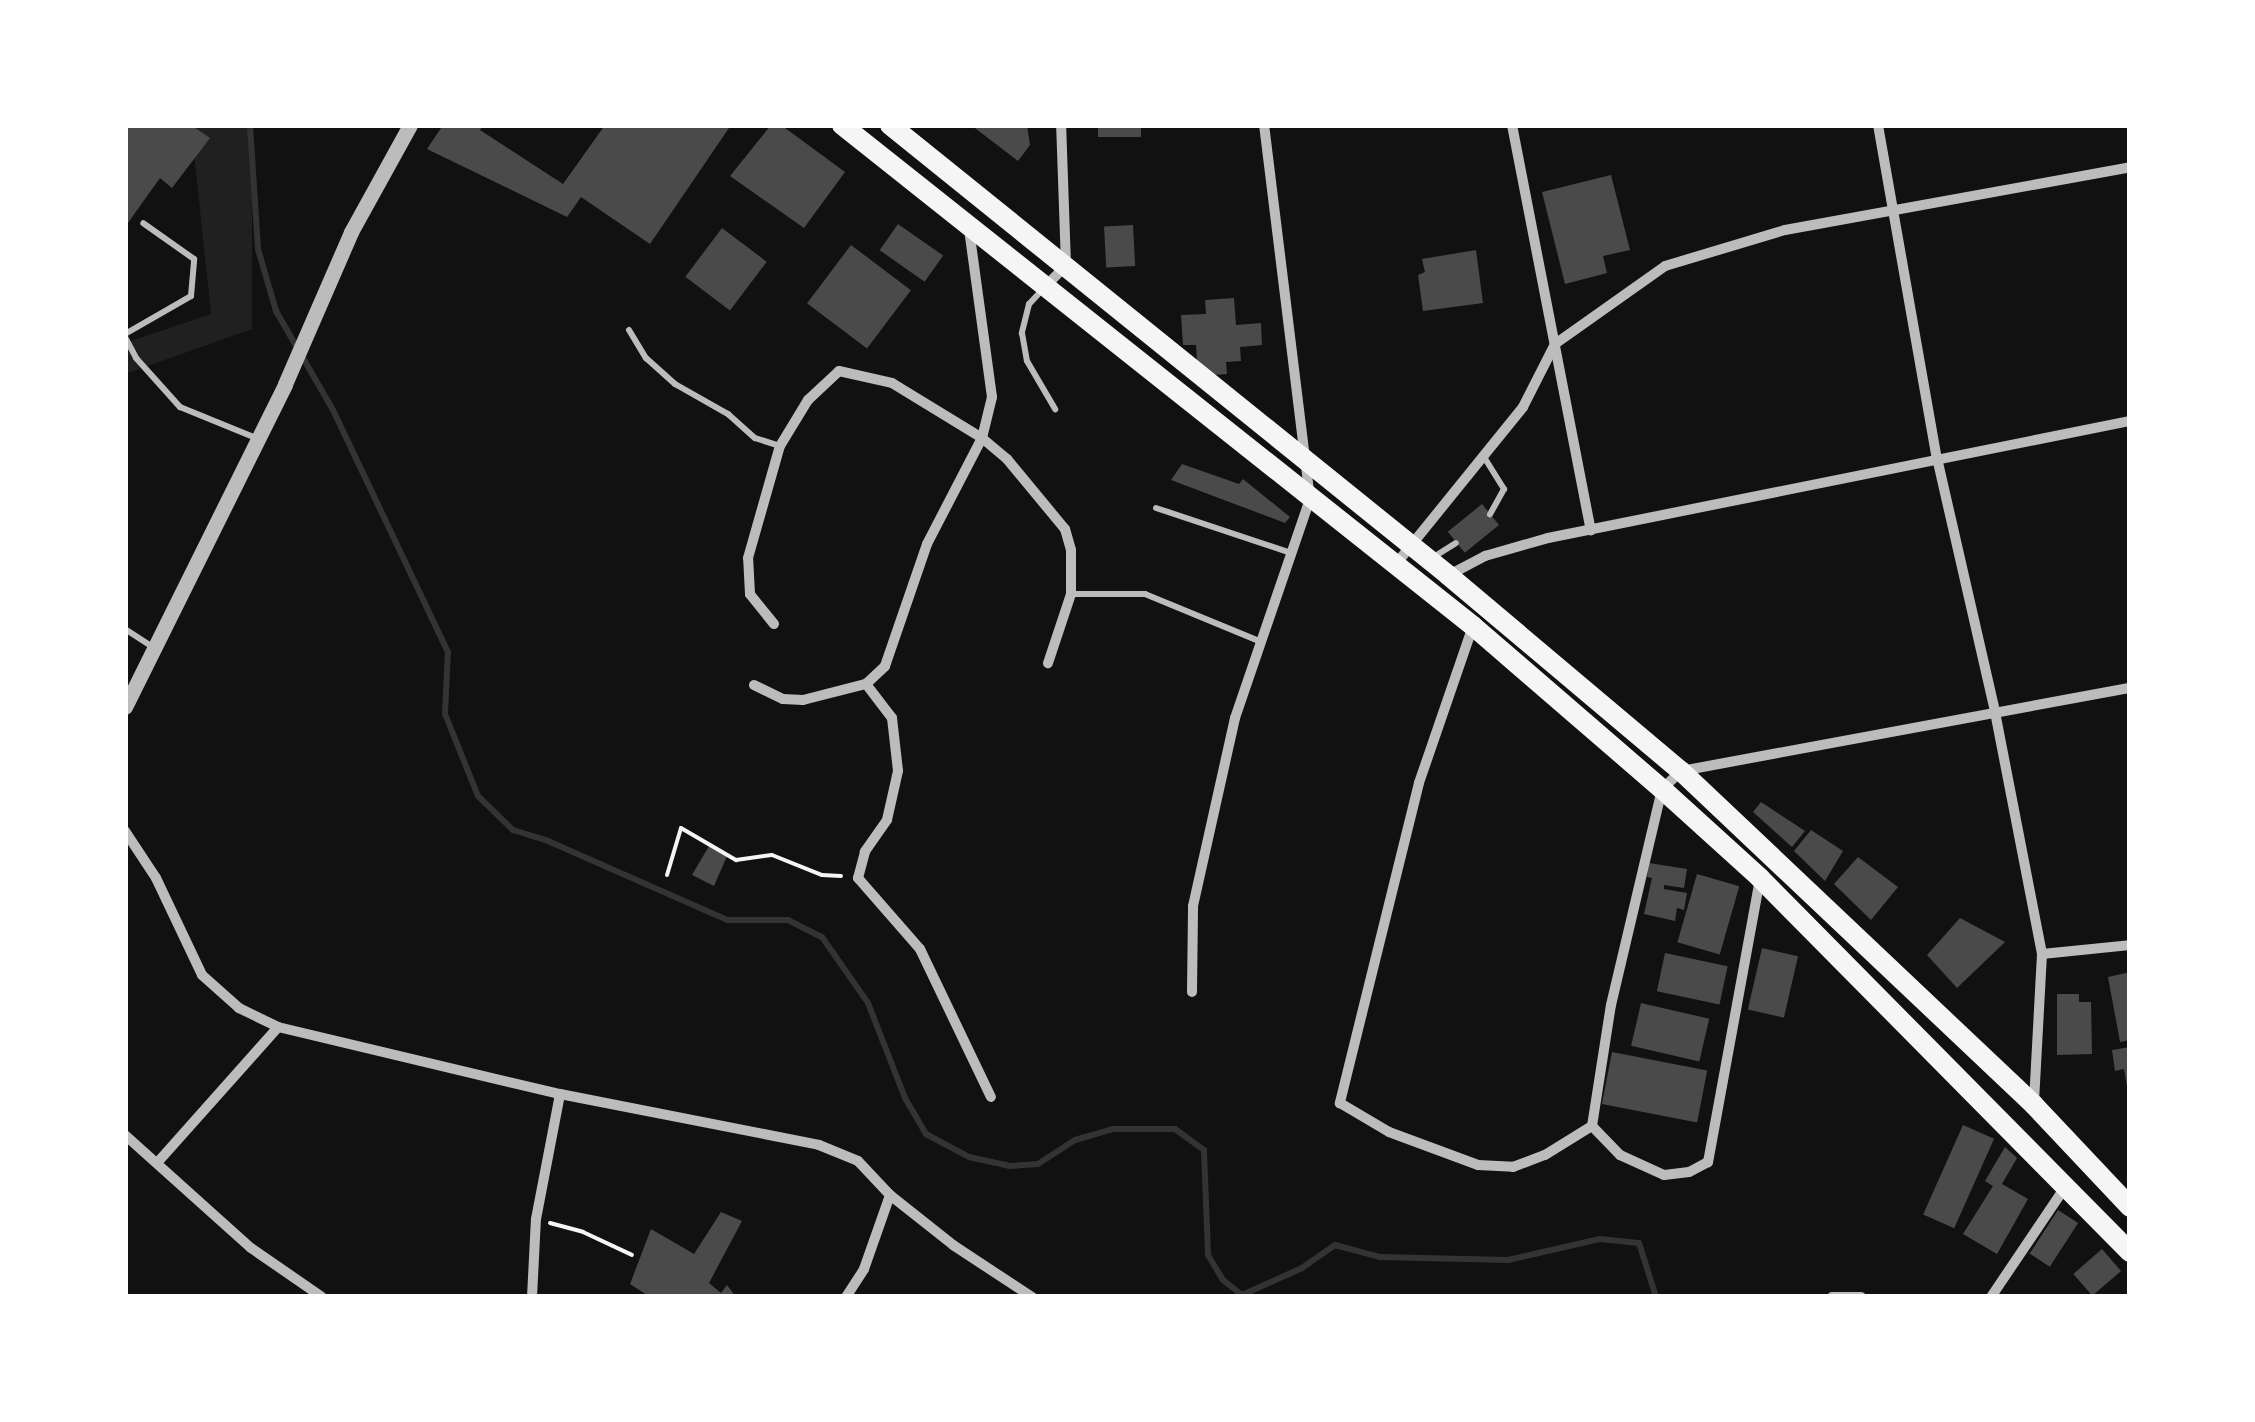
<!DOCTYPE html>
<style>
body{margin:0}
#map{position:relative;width:2255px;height:1422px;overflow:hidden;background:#111;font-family:"Archivo Narrow",sans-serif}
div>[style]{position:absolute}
.green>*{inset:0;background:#202020}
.stream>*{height:6px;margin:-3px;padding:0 3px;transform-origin:3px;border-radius:3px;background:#333}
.building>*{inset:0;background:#4a4a4a;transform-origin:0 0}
.path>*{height:4px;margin:-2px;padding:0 2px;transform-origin:2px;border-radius:2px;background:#f5f5f5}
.service>*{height:6px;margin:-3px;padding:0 3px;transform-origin:3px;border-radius:3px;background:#bcbcbc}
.minor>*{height:10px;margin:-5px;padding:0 5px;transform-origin:5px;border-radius:5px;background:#bcbcbc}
.tertiary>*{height:15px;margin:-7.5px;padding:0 7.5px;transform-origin:7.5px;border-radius:7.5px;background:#bcbcbc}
.primary>*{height:20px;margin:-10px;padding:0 10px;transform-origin:10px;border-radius:10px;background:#f5f5f5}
span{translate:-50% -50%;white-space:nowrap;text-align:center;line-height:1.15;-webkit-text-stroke:10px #fff;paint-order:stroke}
.frame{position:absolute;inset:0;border:128px solid #fff;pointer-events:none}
</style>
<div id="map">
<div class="green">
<i style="clip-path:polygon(191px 125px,252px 125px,252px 329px,125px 374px,125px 343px,211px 314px)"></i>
</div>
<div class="stream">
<i style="left:250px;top:125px;width:124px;rotate:86.3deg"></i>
<i style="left:258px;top:249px;width:65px;rotate:73.8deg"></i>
<i style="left:276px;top:311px;width:114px;rotate:60.1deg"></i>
<i style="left:333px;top:410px;width:268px;rotate:64.6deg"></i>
<i style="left:448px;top:652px;width:62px;rotate:92.8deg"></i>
<i style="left:445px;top:714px;width:88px;rotate:68.1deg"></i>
<i style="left:478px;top:796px;width:49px;rotate:44.2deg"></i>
<i style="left:513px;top:830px;width:37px;rotate:17deg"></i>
<i style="left:548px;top:841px;width:196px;rotate:23.8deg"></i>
<i style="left:727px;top:920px;width:61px"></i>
<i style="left:788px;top:920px;width:38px;rotate:27deg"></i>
<i style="left:822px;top:937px;width:80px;rotate:55.1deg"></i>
<i style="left:868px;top:1003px;width:102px;rotate:68.7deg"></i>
<i style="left:905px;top:1098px;width:42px;rotate:59.7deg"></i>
<i style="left:926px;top:1134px;width:49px;rotate:28.1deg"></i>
<i style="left:969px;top:1157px;width:42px;rotate:12.4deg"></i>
<i style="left:1010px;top:1166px;width:28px;rotate:-4deg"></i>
<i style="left:1038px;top:1164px;width:44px;rotate:-33deg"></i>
<i style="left:1075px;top:1140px;width:40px;rotate:-16deg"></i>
<i style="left:1113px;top:1129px;width:62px"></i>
<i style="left:1175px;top:1129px;width:36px;rotate:36deg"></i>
<i style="left:1204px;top:1150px;width:105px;rotate:87.8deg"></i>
<i style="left:1208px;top:1255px;width:29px;rotate:59deg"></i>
<i style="left:1223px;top:1280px;width:24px;rotate:38deg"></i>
<i style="left:1242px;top:1295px;width:66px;rotate:-24.2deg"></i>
<i style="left:1302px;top:1268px;width:40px;rotate:-34.9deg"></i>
<i style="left:1335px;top:1245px;width:47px;rotate:14.9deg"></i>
<i style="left:1380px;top:1257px;width:128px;rotate:1.3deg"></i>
<i style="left:1508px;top:1260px;width:94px;rotate:-12.9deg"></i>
<i style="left:1600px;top:1239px;width:39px;rotate:6deg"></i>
<i style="left:1639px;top:1243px;width:57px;rotate:72.5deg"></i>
</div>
<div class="building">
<i style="clip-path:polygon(125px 125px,191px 125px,210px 138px,172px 188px,160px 178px,125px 227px)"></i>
<i style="clip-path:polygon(443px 125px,483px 125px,480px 130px,563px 184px,605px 125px,731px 125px,650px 244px,581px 197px,567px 217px,427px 149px)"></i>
<i style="clip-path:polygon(771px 125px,781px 125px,845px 172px,804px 228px,730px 176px)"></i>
<i style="clip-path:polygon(971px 125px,1027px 125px,1030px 145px,1018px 161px)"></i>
<i style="left:1098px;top:125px;width:43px;height:12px"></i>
<i style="clip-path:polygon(1611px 175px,1630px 250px,1603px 256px,1607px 273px,1565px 284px,1542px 192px)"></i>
<i style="left:898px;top:224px;width:55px;height:32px;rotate:35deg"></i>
<i style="left:1133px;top:225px;width:41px;height:29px;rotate:87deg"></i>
<i style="left:722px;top:228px;width:56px;height:61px;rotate:37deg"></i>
<i style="left:851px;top:245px;width:75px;height:73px;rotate:37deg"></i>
<i style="clip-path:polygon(1476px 250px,1483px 303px,1423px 311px,1418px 275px,1425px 272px,1422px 259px)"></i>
<i style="clip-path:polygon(1234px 298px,1236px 325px,1261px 323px,1262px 345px,1240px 347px,1241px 361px,1226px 362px,1227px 374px,1198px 376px,1196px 345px,1183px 345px,1181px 315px,1206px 314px,1205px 300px)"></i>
<i style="clip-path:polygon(1182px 464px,1239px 484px,1243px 479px,1290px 517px,1285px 523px,1171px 480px)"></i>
<i style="left:1482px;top:504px;width:27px;height:44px;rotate:51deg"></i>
<i style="clip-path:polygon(1761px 802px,1805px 831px,1792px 847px,1753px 812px)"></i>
<i style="clip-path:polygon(1811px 830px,1843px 851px,1825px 881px,1794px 851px)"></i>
<i style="clip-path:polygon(709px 846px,727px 856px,714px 886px,692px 875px)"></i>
<i style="clip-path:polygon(1858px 857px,1898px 887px,1871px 920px,1834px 884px)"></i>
<i style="clip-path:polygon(1649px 863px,1687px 869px,1684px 888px,1664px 885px,1664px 889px,1687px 893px,1684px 910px,1677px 908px,1675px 921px,1644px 914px,1652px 878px,1647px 877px)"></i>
<i style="left:1697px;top:874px;width:44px;height:71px;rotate:16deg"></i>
<i style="clip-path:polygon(1960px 918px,2005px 942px,1957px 988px,1927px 955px)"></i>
<i style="left:1762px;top:948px;width:37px;height:63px;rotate:13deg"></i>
<i style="left:1665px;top:953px;width:64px;height:39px;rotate:12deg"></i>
<i style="clip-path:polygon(2130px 972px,2130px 1040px,2120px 1042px,2108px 977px)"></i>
<i style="clip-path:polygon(2057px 994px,2079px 994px,2079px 1002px,2091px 1002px,2092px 1054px,2057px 1055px)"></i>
<i style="left:1641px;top:1003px;width:70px;height:44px;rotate:13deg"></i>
<i style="clip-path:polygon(2130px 1047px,2130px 1092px,2128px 1092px,2124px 1069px,2115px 1071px,2112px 1050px)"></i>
<i style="left:1612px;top:1052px;width:97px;height:53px;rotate:11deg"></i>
<i style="left:1963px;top:1125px;width:34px;height:98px;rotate:24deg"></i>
<i style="clip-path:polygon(2005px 1147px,2017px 1158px,2002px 1184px,2028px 1199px,1997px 1254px,1963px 1234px,1993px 1186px,1985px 1181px)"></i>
<i style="left:2058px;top:1210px;width:24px;height:52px;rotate:33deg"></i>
<i style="clip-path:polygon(721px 1212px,742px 1221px,709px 1283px,721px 1293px,727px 1285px,736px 1297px,650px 1297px,630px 1284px,651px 1229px,694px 1254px)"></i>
<i style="left:2102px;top:1249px;width:29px;height:38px;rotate:49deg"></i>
</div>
<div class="path">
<i style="left:667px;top:875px;width:49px;rotate:-73.4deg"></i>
<i style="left:681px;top:828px;width:64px;rotate:30.2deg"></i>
<i style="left:736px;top:860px;width:36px;rotate:-8deg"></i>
<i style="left:772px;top:855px;width:54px;rotate:21.8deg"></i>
<i style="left:822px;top:875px;width:19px;rotate:3deg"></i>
<i style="left:550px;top:1223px;width:34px;rotate:15deg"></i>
<i style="left:583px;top:1232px;width:54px;rotate:25.1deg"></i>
</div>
<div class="service">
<i style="left:1044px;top:288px;width:22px;rotate:133deg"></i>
<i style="left:1029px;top:304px;width:30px;rotate:104deg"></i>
<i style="left:1022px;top:333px;width:28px;rotate:80deg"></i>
<i style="left:1027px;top:361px;width:56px;rotate:59.7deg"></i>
<i style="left:629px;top:330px;width:33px;rotate:59deg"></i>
<i style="left:646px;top:358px;width:39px;rotate:42deg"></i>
<i style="left:675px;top:384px;width:61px;rotate:29.5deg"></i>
<i style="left:728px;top:414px;width:36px;rotate:42deg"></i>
<i style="left:755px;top:438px;width:25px;rotate:18deg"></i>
<i style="left:125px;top:334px;width:76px;rotate:-29.9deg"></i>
<i style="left:191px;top:296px;width:37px;rotate:-85deg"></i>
<i style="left:194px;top:259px;width:62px;rotate:-144.8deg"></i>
<i style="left:125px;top:337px;width:24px;rotate:62deg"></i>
<i style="left:136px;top:358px;width:66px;rotate:48.1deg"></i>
<i style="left:180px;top:407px;width:82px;rotate:22.2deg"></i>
<i style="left:1484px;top:457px;width:38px;rotate:58deg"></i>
<i style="left:1504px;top:489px;width:29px;rotate:119deg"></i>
<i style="left:1156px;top:508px;width:142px;rotate:18.4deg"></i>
<i style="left:1432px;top:558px;width:28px;rotate:-32deg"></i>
<i style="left:1071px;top:594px;width:74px"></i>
<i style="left:1145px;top:594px;width:123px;rotate:22.4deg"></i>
<i style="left:125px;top:629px;width:33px;rotate:33deg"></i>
</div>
<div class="minor">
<i style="left:1512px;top:125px;width:413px;rotate:79deg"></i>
<i style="left:1878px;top:125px;width:338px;rotate:80deg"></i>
<i style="left:1937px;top:458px;width:261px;rotate:77.1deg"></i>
<i style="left:1995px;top:712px;width:247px;rotate:79deg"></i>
<i style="left:2042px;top:954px;width:149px;rotate:93.1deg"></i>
<i style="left:1046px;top:286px;width:29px;rotate:-46deg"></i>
<i style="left:1066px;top:265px;width:140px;rotate:-92deg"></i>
<i style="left:1396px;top:564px;width:202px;rotate:-51deg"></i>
<i style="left:1523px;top:407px;width:71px;rotate:-63.1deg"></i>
<i style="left:1555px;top:344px;width:135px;rotate:-35.3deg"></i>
<i style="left:1665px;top:266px;width:125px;rotate:-16.7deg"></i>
<i style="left:1785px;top:230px;width:351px;rotate:-10.3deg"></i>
<i style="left:1449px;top:575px;width:41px;rotate:-27.8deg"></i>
<i style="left:1485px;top:556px;width:66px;rotate:-15.9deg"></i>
<i style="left:1548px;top:538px;width:594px;rotate:-11.37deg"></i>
<i style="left:774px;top:624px;width:38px;rotate:-129deg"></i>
<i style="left:750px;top:594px;width:36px;rotate:-93deg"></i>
<i style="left:748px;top:558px;width:116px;rotate:-74.1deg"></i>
<i style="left:780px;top:446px;width:54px;rotate:-58.7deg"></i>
<i style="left:808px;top:400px;width:42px;rotate:-43.1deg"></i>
<i style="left:839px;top:371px;width:54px;rotate:12.8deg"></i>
<i style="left:892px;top:383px;width:105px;rotate:31.4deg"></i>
<i style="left:982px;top:438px;width:33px;rotate:40deg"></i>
<i style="left:1007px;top:459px;width:91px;rotate:50.4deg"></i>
<i style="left:1065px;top:529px;width:22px;rotate:74deg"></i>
<i style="left:1071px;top:550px;width:44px;rotate:90deg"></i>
<i style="left:1071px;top:594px;width:73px;rotate:108.4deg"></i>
<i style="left:1473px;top:626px;width:166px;rotate:109deg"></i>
<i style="left:1419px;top:783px;width:330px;rotate:103.9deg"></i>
<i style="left:1340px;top:1103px;width:57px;rotate:30.6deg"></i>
<i style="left:1389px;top:1132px;width:95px;rotate:20.3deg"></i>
<i style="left:1478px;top:1165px;width:35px;rotate:3deg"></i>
<i style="left:1513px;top:1167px;width:34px;rotate:-21deg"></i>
<i style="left:1545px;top:1155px;width:55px;rotate:-31.7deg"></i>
<i style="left:866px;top:684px;width:43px;rotate:52.6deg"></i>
<i style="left:892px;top:718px;width:53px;rotate:83.5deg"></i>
<i style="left:898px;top:771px;width:50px;rotate:102.7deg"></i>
<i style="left:887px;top:820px;width:39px;rotate:125deg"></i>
<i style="left:865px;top:852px;width:27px;rotate:105deg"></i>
<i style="left:858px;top:878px;width:94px;rotate:48.9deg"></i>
<i style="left:920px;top:949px;width:164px;rotate:64.4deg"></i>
<i style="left:754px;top:685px;width:32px;rotate:26deg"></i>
<i style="left:783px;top:699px;width:20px;rotate:3deg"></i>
<i style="left:803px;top:700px;width:65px;rotate:-14.3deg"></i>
<i style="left:866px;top:684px;width:26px;rotate:-43deg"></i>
<i style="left:885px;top:666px;width:129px;rotate:-71deg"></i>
<i style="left:927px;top:544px;width:119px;rotate:-62.6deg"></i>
<i style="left:982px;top:438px;width:42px;rotate:-76.3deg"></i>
<i style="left:992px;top:397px;width:169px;rotate:-97.8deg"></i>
<i style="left:125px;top:831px;width:56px;rotate:56.6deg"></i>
<i style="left:156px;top:878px;width:107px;rotate:64.6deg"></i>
<i style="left:202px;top:975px;width:50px;rotate:41.7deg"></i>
<i style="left:239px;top:1008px;width:43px;rotate:26deg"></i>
<i style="left:278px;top:1027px;width:290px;rotate:13.4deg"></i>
<i style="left:560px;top:1094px;width:264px;rotate:11.1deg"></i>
<i style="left:819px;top:1145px;width:42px;rotate:22.3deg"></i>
<i style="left:858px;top:1161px;width:47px;rotate:46.7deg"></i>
<i style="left:890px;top:1195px;width:80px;rotate:38.4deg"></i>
<i style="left:953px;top:1245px;width:95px;rotate:33.4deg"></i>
<i style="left:1760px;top:879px;width:288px;rotate:100.4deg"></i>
<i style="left:1708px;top:1162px;width:21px;rotate:152deg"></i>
<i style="left:1689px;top:1172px;width:25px;rotate:173deg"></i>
<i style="left:1664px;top:1175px;width:48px;rotate:-155.6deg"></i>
<i style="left:1620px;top:1155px;width:40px;rotate:-134deg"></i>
<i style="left:1592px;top:1126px;width:122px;rotate:-81.1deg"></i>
<i style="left:1611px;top:1005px;width:222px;rotate:-76.7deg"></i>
<i style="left:1662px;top:789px;width:26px;rotate:-43deg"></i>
<i style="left:1681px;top:771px;width:457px;rotate:-10.5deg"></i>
<i style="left:2042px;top:954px;width:88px;rotate:-5.8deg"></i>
<i style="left:1192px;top:992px;width:86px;rotate:-89.3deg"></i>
<i style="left:1193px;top:906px;width:193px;rotate:-77.4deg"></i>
<i style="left:1235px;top:718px;width:231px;rotate:-71.1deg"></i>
<i style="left:1310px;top:499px;width:377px;rotate:-97deg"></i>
<i style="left:125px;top:1135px;width:169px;rotate:41.9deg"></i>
<i style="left:251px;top:1248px;width:86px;rotate:34.6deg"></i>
<i style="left:157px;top:1163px;width:182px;rotate:-48.3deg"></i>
<i style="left:532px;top:1297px;width:78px;rotate:-87.1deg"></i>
<i style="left:536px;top:1219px;width:127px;rotate:-79.1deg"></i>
<i style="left:846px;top:1297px;width:33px;rotate:-57deg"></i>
<i style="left:864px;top:1269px;width:78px;rotate:-70.6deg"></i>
<i style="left:1832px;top:1297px;width:29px"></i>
<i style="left:1991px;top:1297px;width:134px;rotate:-56deg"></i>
</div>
<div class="tertiary">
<i style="left:125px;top:707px;width:360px;rotate:-63.6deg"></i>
<i style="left:285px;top:384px;width:166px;rotate:-66.5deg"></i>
<i style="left:351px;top:232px;width:122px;rotate:-61.1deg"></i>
</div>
<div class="primary">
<i style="left:842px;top:125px;width:806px;rotate:38.45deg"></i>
<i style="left:1473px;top:626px;width:250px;rotate:40.8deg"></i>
<i style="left:1662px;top:789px;width:132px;rotate:42.2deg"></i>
<i style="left:1760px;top:878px;width:526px;rotate:45.31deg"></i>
<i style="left:890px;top:125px;width:717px;rotate:38.88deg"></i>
<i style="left:1448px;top:575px;width:304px;rotate:40.1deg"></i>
<i style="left:1681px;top:771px;width:486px;rotate:43.4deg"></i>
<i style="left:2034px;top:1105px;width:140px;rotate:46.7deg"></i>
</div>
<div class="frame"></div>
</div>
